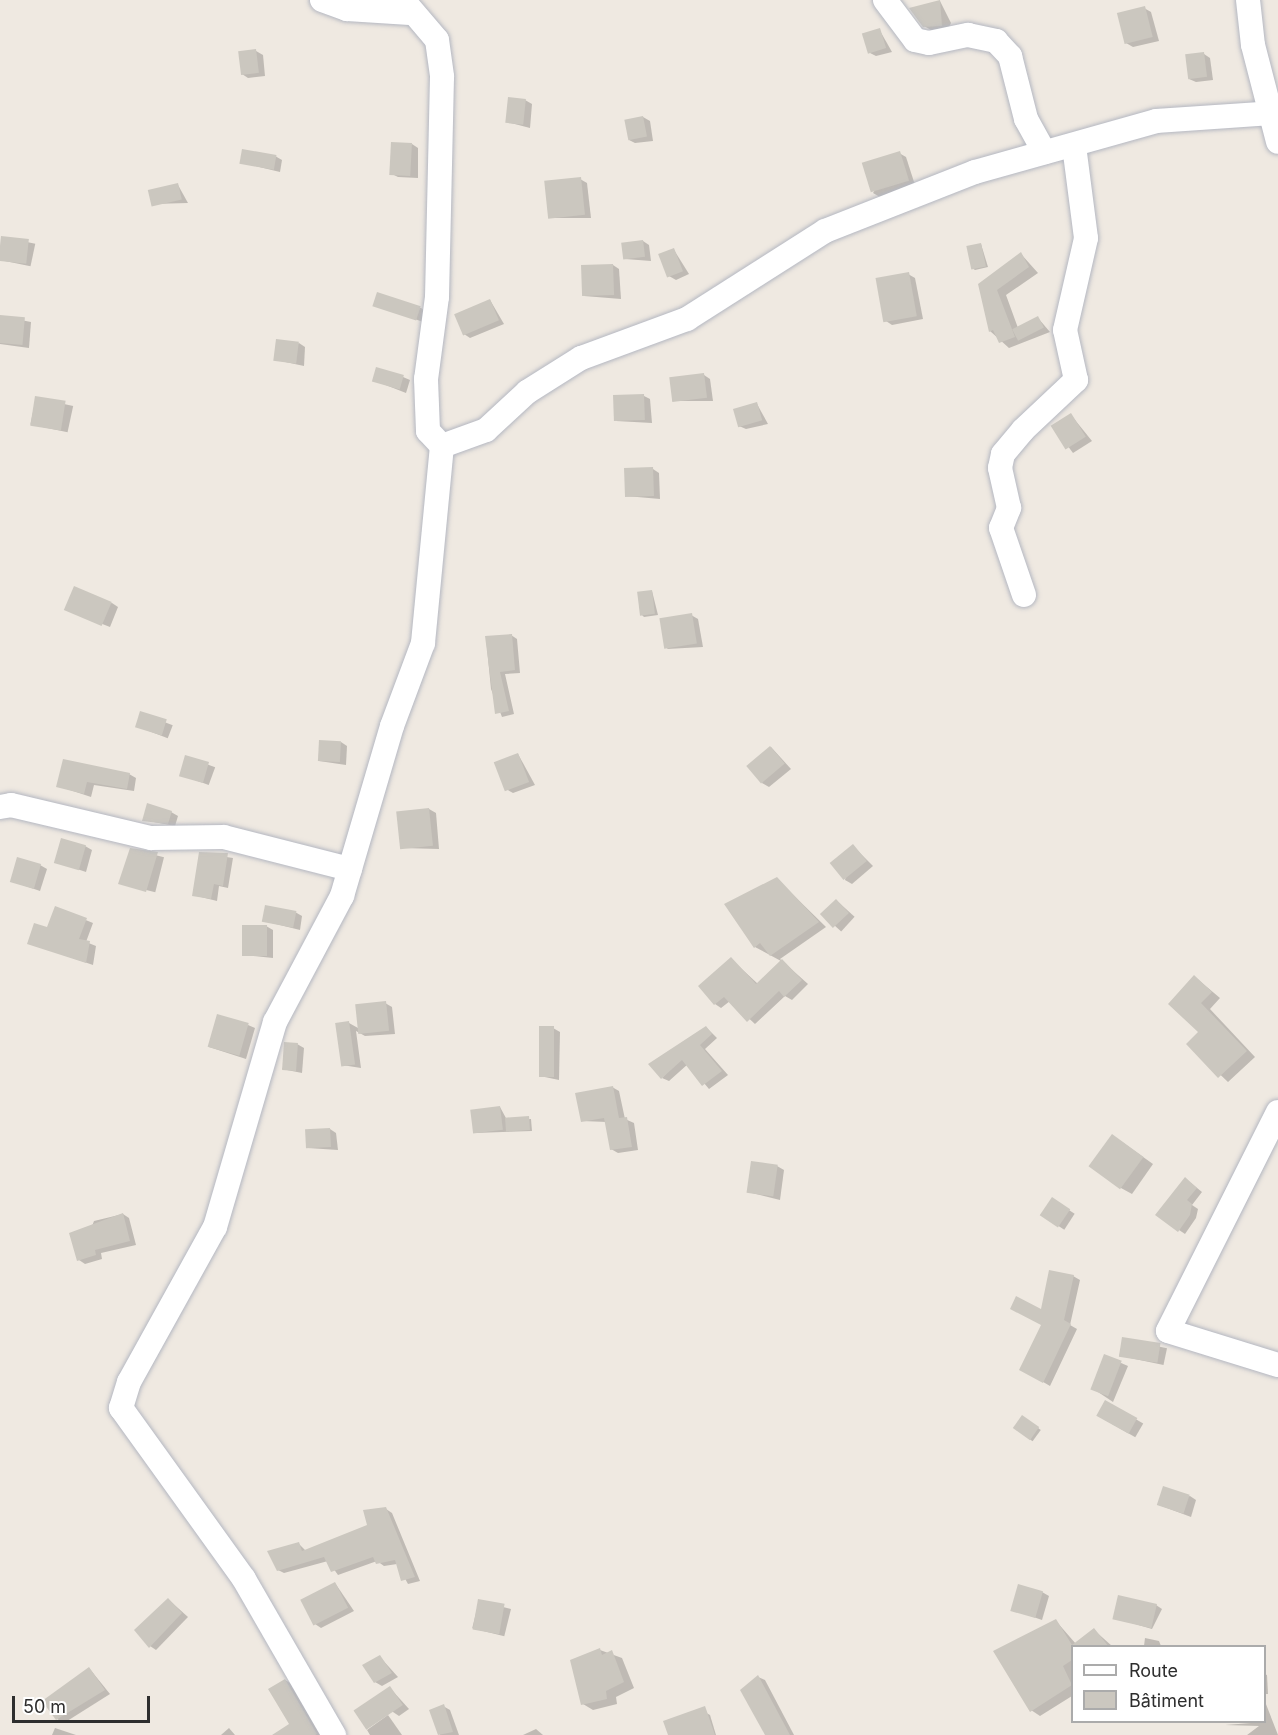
<!DOCTYPE html>
<meta charset="utf-8">
<style>
body{margin:0}
#map{position:relative;width:1278px;height:1735px;overflow:hidden;background:#efe9e1;font-family:Inter,sans-serif}
div>[style]{position:absolute}
.shadow>*{inset:0;background:#0003;transform-origin:0 0}
.building>*{inset:0;background:#cbc7bf;transform-origin:0 0}
.roads{filter:drop-shadow(0 0 2px #b4b7c1) drop-shadow(0 0 2px #b4b7c1)}
.minor>*{height:24px;margin:-12px;padding:0 12px;transform-origin:12px;border-radius:12px;background:#fff}
span{translate:-50% -50%;white-space:nowrap;text-align:center;line-height:1.15;-webkit-text-stroke:4.5px #fff;paint-order:stroke}
.legend{position:absolute;left:1071px;top:1645px;width:195px;height:78px;box-sizing:border-box;background:#fff;border:2px solid #ababab;margin:0;padding:8px 10px;list-style:none;font-size:18px;color:#2e2e2e}
.legend li{display:flex;align-items:center;gap:12px;height:30px}
.legend b{width:30px;border:2px solid #ababab}
.scale{position:absolute;left:12px;top:1696px;width:138px;height:27px;box-sizing:border-box;border:3px solid #2e2e2e;border-top:0;padding-left:8px;font-size:18px;line-height:21px;white-space:nowrap;color:#2e2e2e;-webkit-text-stroke:4px #fff;paint-order:stroke}
</style>
<div id="map">
<div class="shadow">
<i style="clip-path:polygon(940px 1px,951px 23px,948px 29px,931px 30px,924px 26px)"></i>
<i style="clip-path:polygon(1144px 8px,1151px 12px,1159px 41px,1133px 47px,1126px 43px)"></i>
<i style="clip-path:polygon(879px 29px,892px 52px,876px 56px,870px 53px)"></i>
<i style="clip-path:polygon(256px 51px,263px 55px,265px 76px,248px 78px,242px 74px)"></i>
<i style="clip-path:polygon(1204px 54px,1210px 58px,1213px 80px,1196px 82px,1189px 79px)"></i>
<i style="clip-path:polygon(525px 100px,532px 104px,530px 128px,507px 122px)"></i>
<i style="clip-path:polygon(643px 117px,650px 121px,653px 141px,635px 143px,629px 140px)"></i>
<i style="clip-path:polygon(412px 144px,418px 148px,418px 178px,398px 177px,392px 174px)"></i>
<i style="clip-path:polygon(899px 153px,906px 157px,915px 185px,880px 197px,873px 193px)"></i>
<i style="clip-path:polygon(275px 156px,282px 160px,280px 172px,242px 163px)"></i>
<i style="clip-path:polygon(580px 179px,587px 183px,591px 218px,550px 218px)"></i>
<i style="clip-path:polygon(178px 185px,188px 203px,152px 204px)"></i>
<i style="left:3px;top:237px;width:33px;height:23px;rotate:12deg"></i>
<i style="clip-path:polygon(643px 241px,649px 245px,651px 261px,625px 259px)"></i>
<i style="clip-path:polygon(981px 244px,988px 267px,975px 270px,972px 268px)"></i>
<i style="clip-path:polygon(674px 250px,689px 274px,676px 280px,669px 276px)"></i>
<i style="clip-path:polygon(1021px 254px,1038px 273px,1006px 295px,1018px 328px,1038px 318px,1050px 332px,1009px 348px,990px 331px,980px 284px)"></i>
<i style="clip-path:polygon(613px 265px,619px 269px,621px 299px,584px 296px)"></i>
<i style="clip-path:polygon(908px 274px,915px 278px,923px 319px,892px 325px,886px 321px)"></i>
<i style="clip-path:polygon(490px 300px,504px 324px,470px 338px,464px 334px)"></i>
<i style="clip-path:polygon(375px 305px,421px 308px,427px 312px,426px 323px)"></i>
<i style="clip-path:polygon(0 316px,31px 322px,29px 348px,0 344px)"></i>
<i style="clip-path:polygon(299px 343px,305px 347px,304px 366px,276px 360px)"></i>
<i style="clip-path:polygon(704px 375px,710px 379px,713px 401px,672px 401px)"></i>
<i style="clip-path:polygon(403px 377px,410px 380px,406px 393px,373px 380px)"></i>
<i style="clip-path:polygon(644px 396px,650px 399px,652px 423px,616px 421px)"></i>
<i style="left:36px;top:398px;width:38px;height:27px;rotate:12deg"></i>
<i style="clip-path:polygon(757px 404px,768px 424px,746px 429px,739px 426px)"></i>
<i style="clip-path:polygon(1071px 415px,1092px 441px,1073px 453px,1053px 426px)"></i>
<i style="clip-path:polygon(653px 469px,659px 473px,660px 499px,626px 496px)"></i>
<i style="clip-path:polygon(652px 591px,658px 615px,644px 617px,642px 615px)"></i>
<i style="clip-path:polygon(112px 603px,118px 607px,110px 627px,74px 613px)"></i>
<i style="clip-path:polygon(691px 615px,698px 619px,703px 647px,667px 649px)"></i>
<i style="clip-path:polygon(511px 635px,517px 639px,520px 673px,505px 674px,514px 714px,502px 717px,491px 689px,486px 638px)"></i>
<i style="left:141px;top:713px;width:34px;height:14px;rotate:21deg"></i>
<i style="clip-path:polygon(341px 742px,347px 746px,346px 765px,319px 761px)"></i>
<i style="clip-path:polygon(771px 747px,791px 769px,769px 787px,762px 783px)"></i>
<i style="clip-path:polygon(518px 754px,535px 785px,513px 793px,506px 789px)"></i>
<i style="left:187px;top:757px;width:30px;height:19px;rotate:20deg"></i>
<i style="clip-path:polygon(129px 774px,136px 778px,134px 791px,94px 785px,91px 797px,58px 786px)"></i>
<i style="clip-path:polygon(429px 809px,436px 813px,439px 849px,402px 848px)"></i>
<i style="clip-path:polygon(171px 812px,178px 816px,175px 826px,143px 820px)"></i>
<i style="clip-path:polygon(85px 846px,92px 850px,86px 872px,56px 862px)"></i>
<i style="clip-path:polygon(853px 846px,873px 866px,852px 884px,845px 880px)"></i>
<i style="left:131px;top:849px;width:34px;height:36px;rotate:14deg"></i>
<i style="clip-path:polygon(200px 853px,233px 858px,228px 888px,219px 886px,217px 901px,193px 895px)"></i>
<i style="clip-path:polygon(40px 865px,47px 869px,40px 891px,11px 881px)"></i>
<i style="clip-path:polygon(777px 879px,826px 927px,780px 959px,808px 984px,792px 1000px,785px 996px,755px 1024px,730px 1001px,721px 1008px,715px 1004px,731px 959px,758px 984px,781px 961px,755px 947px,726px 904px)"></i>
<i style="left:836px;top:900px;width:25px;height:20px;rotate:42deg"></i>
<i style="clip-path:polygon(56px 908px,93px 923px,86px 942px,96px 946px,93px 965px,29px 943px,48px 929px)"></i>
<i style="clip-path:polygon(295px 912px,302px 916px,300px 930px,264px 921px)"></i>
<i style="clip-path:polygon(266px 926px,273px 930px,273px 958px,244px 955px)"></i>
<i style="clip-path:polygon(1195px 977px,1220px 998px,1210px 1009px,1255px 1057px,1228px 1082px,1188px 1044px,1200px 1032px)"></i>
<i style="clip-path:polygon(385px 1003px,392px 1007px,395px 1034px,365px 1036px,356px 1031px,361px 1068px,342px 1065px,349px 1023px,358px 1028px)"></i>
<i style="clip-path:polygon(248px 1025px,255px 1028px,246px 1059px,209px 1047px)"></i>
<i style="clip-path:polygon(706px 1027px,717px 1038px,705px 1049px,728px 1075px,709px 1089px,688px 1064px,669px 1081px,662px 1078px)"></i>
<i style="clip-path:polygon(553px 1028px,560px 1032px,559px 1080px,540px 1076px)"></i>
<i style="clip-path:polygon(297px 1044px,304px 1048px,302px 1073px,282px 1069px)"></i>
<i style="clip-path:polygon(612px 1087px,619px 1091px,625px 1119px,634px 1123px,638px 1150px,618px 1153px,611px 1149px,607px 1122px,582px 1121px)"></i>
<i style="clip-path:polygon(500px 1107px,507px 1120px,531px 1119px,532px 1131px,475px 1133px)"></i>
<i style="clip-path:polygon(330px 1129px,336px 1133px,338px 1150px,308px 1148px)"></i>
<i style="clip-path:polygon(1122px 1142px,1153px 1164px,1132px 1194px,1121px 1188px)"></i>
<i style="clip-path:polygon(777px 1166px,784px 1170px,780px 1200px,748px 1192px)"></i>
<i style="clip-path:polygon(1191px 1183px,1202px 1192px,1192px 1205px,1198px 1209px,1196px 1218px,1185px 1234px,1179px 1230px)"></i>
<i style="left:1052px;top:1199px;width:27px;height:19px;rotate:33deg"></i>
<i style="clip-path:polygon(123px 1214px,129px 1218px,136px 1245px,101px 1253px,102px 1259px,85px 1264px,79px 1260px,94px 1221px)"></i>
<i style="clip-path:polygon(1073px 1276px,1080px 1280px,1070px 1325px,1077px 1329px,1050px 1386px,1021px 1369px,1043px 1325px,1042px 1312px)"></i>
<i style="left:1123px;top:1339px;width:45px;height:17px;rotate:12deg"></i>
<i style="clip-path:polygon(1105px 1356px,1128px 1366px,1113px 1402px,1092px 1388px)"></i>
<i style="left:1106px;top:1402px;width:43px;height:16px;rotate:30deg"></i>
<i style="left:1023px;top:1417px;width:22px;height:14px;rotate:36deg"></i>
<i style="clip-path:polygon(1190px 1496px,1196px 1500px,1191px 1517px,1159px 1505px)"></i>
<i style="clip-path:polygon(386px 1509px,392px 1513px,420px 1581px,408px 1584px,397px 1564px,384px 1566px,377px 1561px,338px 1575px,328px 1561px,284px 1573px,278px 1570px,298px 1543px,306px 1551px,369px 1526px)"></i>
<i style="clip-path:polygon(335px 1583px,354px 1611px,321px 1628px,315px 1624px)"></i>
<i style="clip-path:polygon(1042px 1592px,1049px 1596px,1042px 1620px,1013px 1610px)"></i>
<i style="clip-path:polygon(169px 1600px,188px 1617px,156px 1650px,150px 1646px)"></i>
<i style="left:479px;top:1601px;width:33px;height:28px;rotate:14deg"></i>
<i style="clip-path:polygon(1156px 1605px,1162px 1609px,1152px 1629px,1115px 1618px)"></i>
<i style="clip-path:polygon(1056px 1621px,1076px 1644px,1094px 1630px,1112px 1646px,1072px 1646px,1072px 1696px,1040px 1716px,1031px 1710px)"></i>
<i style="clip-path:polygon(1145px 1638px,1159px 1641px,1161px 1646px,1144px 1646px)"></i>
<i style="clip-path:polygon(600px 1650px,622px 1658px,634px 1688px,616px 1697px,617px 1704px,593px 1710px,583px 1704px)"></i>
<i style="clip-path:polygon(380px 1657px,398px 1677px,382px 1686px,375px 1682px)"></i>
<i style="clip-path:polygon(89px 1668px,110px 1694px,64px 1723px,57px 1719px)"></i>
<i style="clip-path:polygon(1264px 1674px,1267px 1675px,1268px 1694px,1264px 1694px)"></i>
<i style="clip-path:polygon(758px 1677px,765px 1680px,794px 1735px,768px 1735px)"></i>
<i style="clip-path:polygon(285px 1680px,292px 1684px,321px 1735px,285px 1735px,291px 1725px)"></i>
<i style="clip-path:polygon(390px 1688px,409px 1709px,399px 1716px,393px 1712px)"></i>
<i style="clip-path:polygon(1264px 1699px,1278px 1735px,1247px 1735px,1259px 1726px,1225px 1725px,1264px 1722px)"></i>
<i style="clip-path:polygon(443px 1706px,450px 1710px,459px 1735px,440px 1735px,431px 1711px)"></i>
<i style="clip-path:polygon(701px 1710px,710px 1715px,716px 1735px,669px 1735px)"></i>
<i style="clip-path:polygon(388px 1715px,402px 1735px,370px 1735px,367px 1730px)"></i>
<i style="clip-path:polygon(55px 1728px,76px 1735px,52px 1735px)"></i>
<i style="clip-path:polygon(229px 1728px,235px 1735px,221px 1735px)"></i>
<i style="clip-path:polygon(536px 1729px,543px 1735px,523px 1735px)"></i>
</div>
<div class="building">
<i style="clip-path:polygon(940px 0,942px 26px,923px 27px,909px 8px)"></i>
<i style="left:1145px;top:6px;width:32px;height:29px;rotate:76deg"></i>
<i style="left:880px;top:28px;width:21px;height:19px;rotate:73deg"></i>
<i style="left:256px;top:49px;width:24px;height:18px;rotate:83deg"></i>
<i style="left:1204px;top:52px;width:25px;height:19px;rotate:83deg"></i>
<i style="left:508px;top:97px;width:18px;height:26px;rotate:6deg"></i>
<i style="left:643px;top:116px;width:21px;height:19px;rotate:79deg"></i>
<i style="left:391px;top:142px;width:21px;height:33px;rotate:3deg"></i>
<i style="left:242px;top:149px;width:35px;height:15px;rotate:10deg"></i>
<i style="left:900px;top:151px;width:31px;height:40px;rotate:73deg"></i>
<i style="left:581px;top:177px;width:38px;height:37px;rotate:84deg"></i>
<i style="left:178px;top:183px;width:17px;height:31px;rotate:77deg"></i>
<i style="left:1px;top:236px;width:28px;height:25px;rotate:6deg"></i>
<i style="left:643px;top:240px;width:17px;height:22px;rotate:83deg"></i>
<i style="left:981px;top:243px;width:24px;height:15px;rotate:78deg"></i>
<i style="left:674px;top:248px;width:25px;height:17px;rotate:69deg"></i>
<i style="clip-path:polygon(1021px 252px,1029px 267px,997px 290px,1015px 337px,999px 343px,993px 330px,989px 332px,978px 284px)"></i>
<i style="left:613px;top:264px;width:31px;height:32px;rotate:88deg"></i>
<i style="left:909px;top:272px;width:45px;height:34px;rotate:80deg"></i>
<i style="left:377px;top:292px;width:46px;height:15px;rotate:18deg"></i>
<i style="left:490px;top:299px;width:23px;height:39px;rotate:67deg"></i>
<i style="left:0;top:315px;width:25px;height:28px;rotate:5deg"></i>
<i style="left:1038px;top:316px;width:13px;height:29px;rotate:63deg"></i>
<i style="left:276px;top:339px;width:23px;height:22px;rotate:7deg"></i>
<i style="left:376px;top:367px;width:29px;height:15px;rotate:16deg"></i>
<i style="left:704px;top:373px;width:25px;height:35px;rotate:83deg"></i>
<i style="left:644px;top:394px;width:26px;height:31px;rotate:88deg"></i>
<i style="left:35px;top:396px;width:31px;height:30px;rotate:9deg"></i>
<i style="left:757px;top:402px;width:19px;height:25px;rotate:74deg"></i>
<i style="left:1071px;top:413px;width:28px;height:24px;rotate:58deg"></i>
<i style="left:653px;top:467px;width:29px;height:29px;rotate:88deg"></i>
<i style="left:74px;top:586px;width:41px;height:26px;rotate:23deg"></i>
<i style="left:652px;top:590px;width:24px;height:15px;rotate:83deg"></i>
<i style="left:692px;top:613px;width:31px;height:33px;rotate:81deg"></i>
<i style="clip-path:polygon(512px 634px,515px 670px,500px 672px,509px 711px,495px 714px,485px 636px)"></i>
<i style="left:140px;top:711px;width:28px;height:17px;rotate:17deg"></i>
<i style="left:319px;top:740px;width:22px;height:21px;rotate:3deg"></i>
<i style="left:770px;top:746px;width:23px;height:31px;rotate:50deg"></i>
<i style="left:518px;top:753px;width:31px;height:26px;rotate:69deg"></i>
<i style="left:185px;top:755px;width:25px;height:22px;rotate:16deg"></i>
<i style="clip-path:polygon(63px 759px,130px 773px,127px 789px,87px 782px,84px 794px,56px 787px)"></i>
<i style="clip-path:polygon(147px 803px,172px 811px,168px 824px,142px 821px)"></i>
<i style="left:429px;top:808px;width:38px;height:33px;rotate:84deg"></i>
<i style="left:61px;top:838px;width:26px;height:26px;rotate:16deg"></i>
<i style="left:853px;top:844px;width:22px;height:30px;rotate:51deg"></i>
<i style="clip-path:polygon(130px 848px,158px 852px,146px 892px,118px 884px)"></i>
<i style="clip-path:polygon(199px 852px,228px 853px,223px 886px,214px 884px,211px 899px,192px 896px)"></i>
<i style="left:17px;top:857px;width:25px;height:26px;rotate:16deg"></i>
<i style="clip-path:polygon(777px 877px,819px 922px,770px 956px,760px 943px,754px 948px,724px 904px)"></i>
<i style="left:836px;top:899px;width:19px;height:22px;rotate:47deg"></i>
<i style="left:265px;top:905px;width:32px;height:17px;rotate:11deg"></i>
<i style="clip-path:polygon(55px 906px,87px 918px,79px 939px,90px 941px,86px 963px,27px 944px,34px 923px,47px 927px)"></i>
<i style="left:242px;top:925px;width:25px;height:31px"></i>
<i style="clip-path:polygon(731px 957px,756px 984px,782px 959px,802px 980px,784px 997px,779px 991px,747px 1022px,724px 997px,714px 1005px,698px 986px)"></i>
<i style="clip-path:polygon(1194px 975px,1212px 992px,1201px 1003px,1247px 1051px,1218px 1078px,1186px 1044px,1198px 1032px,1168px 1004px)"></i>
<i style="left:386px;top:1001px;width:30px;height:31px;rotate:84deg"></i>
<i style="left:217px;top:1014px;width:33px;height:34px;rotate:16deg"></i>
<i style="left:349px;top:1021px;width:44px;height:14px;rotate:82deg"></i>
<i style="left:539px;top:1026px;width:15px;height:51px"></i>
<i style="clip-path:polygon(706px 1026px,712px 1034px,700px 1045px,722px 1071px,702px 1086px,682px 1060px,661px 1079px,648px 1064px)"></i>
<i style="left:284px;top:1042px;width:14px;height:28px;rotate:4deg"></i>
<i style="clip-path:polygon(613px 1086px,619px 1118px,627px 1117px,632px 1147px,610px 1150px,604px 1118px,581px 1122px,575px 1093px)"></i>
<i style="left:500px;top:1106px;width:24px;height:30px;rotate:83deg"></i>
<i style="left:529px;top:1116px;width:14px;height:24px;rotate:86deg"></i>
<i style="left:330px;top:1128px;width:19px;height:25px;rotate:87deg"></i>
<i style="left:1112px;top:1134px;width:39px;height:40px;rotate:36deg"></i>
<i style="left:751px;top:1161px;width:27px;height:32px;rotate:8deg"></i>
<i style="clip-path:polygon(1185px 1177px,1197px 1188px,1187px 1200px,1192px 1204px,1190px 1215px,1178px 1232px,1155px 1215px)"></i>
<i style="left:1052px;top:1197px;width:22px;height:22px;rotate:34deg"></i>
<i style="clip-path:polygon(123px 1213px,130px 1241px,95px 1250px,96px 1255px,77px 1261px,69px 1233px)"></i>
<i style="clip-path:polygon(1049px 1270px,1074px 1275px,1064px 1320px,1071px 1324px,1043px 1383px,1019px 1370px,1041px 1325px,1010px 1309px,1016px 1296px,1041px 1309px)"></i>
<i style="left:1122px;top:1337px;width:39px;height:20px;rotate:9deg"></i>
<i style="left:1104px;top:1354px;width:19px;height:38px;rotate:21deg"></i>
<i style="left:1105px;top:1400px;width:37px;height:18px;rotate:29deg"></i>
<i style="left:1022px;top:1415px;width:21px;height:16px;rotate:35deg"></i>
<i style="left:1163px;top:1486px;width:28px;height:20px;rotate:18deg"></i>
<i style="clip-path:polygon(386px 1507px,415px 1577px,401px 1581px,395px 1560px,376px 1564px,373px 1557px,331px 1572px,324px 1557px,277px 1571px,267px 1551px,299px 1542px,302px 1551px,367px 1525px,363px 1510px)"></i>
<i style="left:335px;top:1582px;width:29px;height:39px;rotate:63deg"></i>
<i style="left:1018px;top:1584px;width:26px;height:28px;rotate:16deg"></i>
<i style="left:1118px;top:1595px;width:40px;height:25px;rotate:13deg"></i>
<i style="clip-path:polygon(168px 1598px,182px 1613px,149px 1648px,134px 1630px)"></i>
<i style="left:478px;top:1599px;width:27px;height:31px;rotate:10deg"></i>
<i style="clip-path:polygon(1056px 1619px,1072px 1645px,1094px 1628px,1109px 1647px,1072px 1647px,1072px 1660px,1063px 1666px,1072px 1685px,1030px 1712px,993px 1651px)"></i>
<i style="clip-path:polygon(600px 1648px,602px 1655px,612px 1650px,624px 1682px,606px 1691px,607px 1699px,581px 1705px,570px 1660px)"></i>
<i style="clip-path:polygon(380px 1655px,392px 1673px,374px 1683px,362px 1665px)"></i>
<i style="clip-path:polygon(89px 1667px,105px 1690px,56px 1720px,42px 1701px)"></i>
<i style="clip-path:polygon(758px 1675px,790px 1735px,765px 1735px,740px 1690px)"></i>
<i style="clip-path:polygon(285px 1679px,317px 1734px,315px 1735px,272px 1735px,289px 1724px,268px 1689px)"></i>
<i style="left:390px;top:1686px;width:23px;height:44px;rotate:56deg"></i>
<i style="clip-path:polygon(444px 1704px,453px 1732px,438px 1735px,429px 1710px)"></i>
<i style="clip-path:polygon(705px 1706px,715px 1735px,668px 1735px,663px 1721px)"></i>
</div>
<div class="roads">
<div class="minor">
<i style="left:322px;top:0;width:27px;rotate:20deg"></i>
<i style="left:347px;top:9px;width:63px;rotate:3.6deg"></i>
<i style="left:403px;top:0;width:52px;rotate:49.6deg"></i>
<i style="left:437px;top:40px;width:37px;rotate:82deg"></i>
<i style="left:442px;top:77px;width:220px;rotate:91.3deg"></i>
<i style="left:437px;top:297px;width:83px;rotate:97.6deg"></i>
<i style="left:426px;top:379px;width:52px;rotate:87.8deg"></i>
<i style="left:428px;top:431px;width:21px;rotate:47deg"></i>
<i style="left:885px;top:0;width:50px;rotate:53.1deg"></i>
<i style="left:915px;top:40px;width:14px;rotate:12deg"></i>
<i style="left:929px;top:43px;width:40px;rotate:-12deg"></i>
<i style="left:968px;top:35px;width:29px;rotate:12deg"></i>
<i style="left:996px;top:41px;width:21px;rotate:47deg"></i>
<i style="left:1010px;top:56px;width:65px;rotate:75.7deg"></i>
<i style="left:1026px;top:119px;width:38px;rotate:61deg"></i>
<i style="left:1248px;top:0;width:45px;rotate:83.7deg"></i>
<i style="left:1253px;top:45px;width:100px;rotate:75.5deg"></i>
<i style="left:442px;top:446px;width:47px;rotate:-20deg"></i>
<i style="left:486px;top:430px;width:56px;rotate:-42.8deg"></i>
<i style="left:527px;top:392px;width:64px;rotate:-32.2deg"></i>
<i style="left:581px;top:358px;width:113px;rotate:-20.2deg"></i>
<i style="left:687px;top:319px;width:164px;rotate:-32.5deg"></i>
<i style="left:825px;top:231px;width:161px;rotate:-21.5deg"></i>
<i style="left:975px;top:172px;width:188px;rotate:-15.7deg"></i>
<i style="left:1156px;top:121px;width:116px;rotate:-3.9deg"></i>
<i style="left:1024px;top:595px;width:71px;rotate:-108.9deg"></i>
<i style="left:1001px;top:528px;width:22px;rotate:-68deg"></i>
<i style="left:1009px;top:508px;width:41px;rotate:-102.7deg"></i>
<i style="left:1000px;top:468px;width:14px;rotate:-78deg"></i>
<i style="left:1003px;top:454px;width:31px;rotate:-50deg"></i>
<i style="left:1023px;top:430px;width:73px;rotate:-43.3deg"></i>
<i style="left:1076px;top:380px;width:51px;rotate:-102.4deg"></i>
<i style="left:1065px;top:330px;width:94px;rotate:-77.1deg"></i>
<i style="left:1086px;top:238px;width:94px;rotate:-97.4deg"></i>
<i style="left:0;top:807px;width:11px;rotate:-10deg"></i>
<i style="left:11px;top:805px;width:144px;rotate:13.3deg"></i>
<i style="left:151px;top:838px;width:73px;rotate:-0.8deg"></i>
<i style="left:224px;top:837px;width:130px;rotate:14.3deg"></i>
<i style="left:1278px;top:1112px;width:245px;rotate:116.7deg"></i>
<i style="left:1168px;top:1331px;width:115px;rotate:17.2deg"></i>
<i style="left:334px;top:1735px;width:180px;rotate:-120deg"></i>
<i style="left:244px;top:1579px;width:211px;rotate:-125.7deg"></i>
<i style="left:121px;top:1408px;width:27px;rotate:-73deg"></i>
<i style="left:129px;top:1382px;width:177px;rotate:-61deg"></i>
<i style="left:215px;top:1227px;width:214px;rotate:-73.7deg"></i>
<i style="left:275px;top:1022px;width:143px;rotate:-62deg"></i>
<i style="left:342px;top:896px;width:177px;rotate:-73.6deg"></i>
<i style="left:392px;top:726px;width:89px;rotate:-69.5deg"></i>
<i style="left:423px;top:643px;width:198px;rotate:-84.5deg"></i>
</div>
</div>
<ul class="legend">
<li><b style="height:8px;background:#fff"></b>Route</li>
<li><b style="height:16px;background:#cbc7bf"></b>Bâtiment</li>
</ul>
<div class="scale">50 m</div>
</div>
